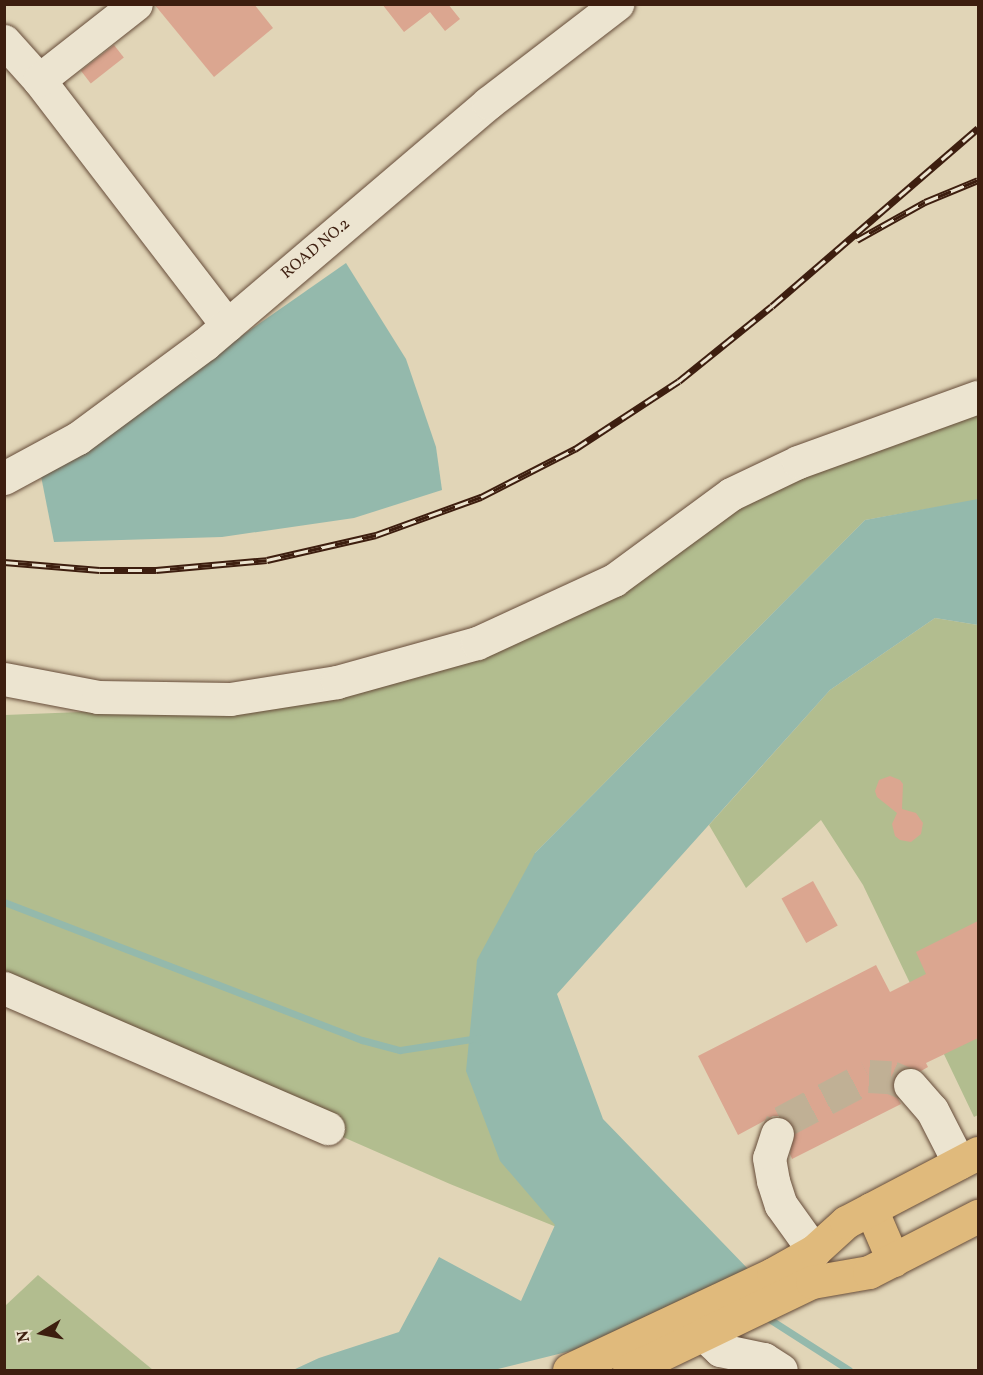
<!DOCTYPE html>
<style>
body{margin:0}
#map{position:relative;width:983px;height:1375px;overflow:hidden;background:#e1d5b7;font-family:Vollkorn,serif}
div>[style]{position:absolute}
.green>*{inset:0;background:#b2bd8f}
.water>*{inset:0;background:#94b9ac}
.stream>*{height:7px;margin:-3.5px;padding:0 3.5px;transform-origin:3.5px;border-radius:3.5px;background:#94b9ac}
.building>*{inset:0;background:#dba690;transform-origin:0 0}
.minor-tunnel>*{height:33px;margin-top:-16.5px;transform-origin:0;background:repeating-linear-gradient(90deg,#c0b095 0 33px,transparent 0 49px)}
.roads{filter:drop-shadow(0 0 2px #664c39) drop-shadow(0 0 2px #664c39)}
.minor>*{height:33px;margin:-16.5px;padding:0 16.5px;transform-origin:16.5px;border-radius:16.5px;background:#ece4d0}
.major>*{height:33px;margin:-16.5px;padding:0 16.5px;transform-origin:16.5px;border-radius:16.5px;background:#e0ba7c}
.rail>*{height:7px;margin-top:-3.5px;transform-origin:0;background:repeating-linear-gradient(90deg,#ece4d0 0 14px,#3d1e0f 0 28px);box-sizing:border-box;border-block:2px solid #3d1e0f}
span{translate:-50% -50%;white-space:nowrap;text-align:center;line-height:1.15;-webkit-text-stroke:5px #ece4d0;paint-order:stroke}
.street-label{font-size:16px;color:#3d1e0f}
.frame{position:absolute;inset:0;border:6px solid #3d1e0f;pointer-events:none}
.north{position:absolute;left:12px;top:1303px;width:60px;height:60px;-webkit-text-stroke:4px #ece4d0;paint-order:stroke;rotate:260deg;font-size:16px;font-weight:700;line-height:24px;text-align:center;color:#3d1e0f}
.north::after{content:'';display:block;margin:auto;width:21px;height:27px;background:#3d1e0f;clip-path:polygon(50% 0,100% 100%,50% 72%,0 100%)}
</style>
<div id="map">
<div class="green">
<i style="clip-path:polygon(978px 404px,978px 500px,865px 520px,535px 853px,559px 1228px,450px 1184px,5px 989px,5px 715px,304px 703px,407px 676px,749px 492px)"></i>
<i style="clip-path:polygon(935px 618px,978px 625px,978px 1115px,974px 1117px,863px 885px,821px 820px,746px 888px,709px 825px,830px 690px)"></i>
<i style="clip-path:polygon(38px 1275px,153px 1370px,5px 1370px,5px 1306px)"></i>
</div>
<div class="water">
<i style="clip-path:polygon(346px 263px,406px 359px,436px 447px,442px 490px,354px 518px,222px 537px,54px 542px,41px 476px)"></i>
<i style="clip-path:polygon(978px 499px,978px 625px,935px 618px,830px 690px,557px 994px,603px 1119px,750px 1271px,639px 1370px,608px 1370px,599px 1344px,494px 1370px,293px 1370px,319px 1358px,399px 1332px,439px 1257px,521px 1301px,555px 1225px,500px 1161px,466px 1071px,477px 960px,535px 853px,865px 520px)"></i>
</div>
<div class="stream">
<i style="left:4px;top:902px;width:384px;rotate:21.1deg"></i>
<i style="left:362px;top:1040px;width:39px;rotate:15deg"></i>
<i style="left:400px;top:1050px;width:79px;rotate:-8.7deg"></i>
<i style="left:763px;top:1315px;width:102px;rotate:32.6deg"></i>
</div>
<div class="building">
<i style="clip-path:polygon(154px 4px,254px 4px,273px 28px,214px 77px)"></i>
<i style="clip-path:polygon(382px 4px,448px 4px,460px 19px,445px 31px,430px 12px,404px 32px)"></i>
<i style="left:114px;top:45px;width:16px;height:42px;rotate:52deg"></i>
<i style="clip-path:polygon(890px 776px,900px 780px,903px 784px,902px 809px,916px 813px,923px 823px,921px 834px,911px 842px,900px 840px,895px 836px,892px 824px,897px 813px,877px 797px,875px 791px,879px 780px)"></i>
<i style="left:813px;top:881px;width:51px;height:36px;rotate:61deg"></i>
<i style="clip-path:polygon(978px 921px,978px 1038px,926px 1063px,928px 1067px,921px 1071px,907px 1067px,898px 1071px,892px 1078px,892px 1088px,901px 1104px,792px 1159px,790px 1154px,795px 1130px,791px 1121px,783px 1116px,773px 1116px,738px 1135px,698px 1056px,876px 965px,890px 992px,926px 974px,916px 952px)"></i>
</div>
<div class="minor-tunnel">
<i style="left:777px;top:1134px;width:13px;rotate:-67deg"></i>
<i style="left:782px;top:1122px;width:98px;rotate:-27.9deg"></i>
<i style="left:869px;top:1076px;width:22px;rotate:3deg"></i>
<i style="left:891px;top:1077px;width:21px;rotate:23deg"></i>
</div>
<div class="roads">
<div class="minor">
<i style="left:4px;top:41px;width:52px;rotate:48.1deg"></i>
<i style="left:39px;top:80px;width:309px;rotate:52.5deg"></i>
<i style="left:39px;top:80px;width:123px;rotate:-38.1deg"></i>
<i style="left:4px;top:478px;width:84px;rotate:-28.4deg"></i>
<i style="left:78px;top:438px;width:158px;rotate:-36.5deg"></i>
<i style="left:205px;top:344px;width:372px;rotate:-40.4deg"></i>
<i style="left:488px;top:103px;width:163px;rotate:-37.5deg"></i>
<i style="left:4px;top:679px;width:96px;rotate:10.8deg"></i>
<i style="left:98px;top:697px;width:132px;rotate:0.9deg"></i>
<i style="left:230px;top:699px;width:108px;rotate:-9deg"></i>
<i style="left:337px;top:682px;width:145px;rotate:-15.6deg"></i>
<i style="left:477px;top:643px;width:151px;rotate:-24.7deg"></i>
<i style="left:614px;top:580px;width:145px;rotate:-36.3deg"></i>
<i style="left:731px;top:494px;width:74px;rotate:-25.5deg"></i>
<i style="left:798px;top:462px;width:191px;rotate:-19.9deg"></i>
<i style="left:4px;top:988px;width:353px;rotate:23.4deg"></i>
<i style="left:910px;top:1085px;width:33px;rotate:49deg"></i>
<i style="left:932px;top:1110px;width:59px;rotate:63deg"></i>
<i style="left:777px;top:1134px;width:25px;rotate:108deg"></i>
<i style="left:769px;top:1158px;width:23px;rotate:80deg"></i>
<i style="left:773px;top:1181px;width:25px;rotate:72deg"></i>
<i style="left:781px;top:1205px;width:57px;rotate:54.3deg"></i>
<i style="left:704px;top:1335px;width:22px;rotate:43deg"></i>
<i style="left:720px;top:1350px;width:45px;rotate:11.6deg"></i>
<i style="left:764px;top:1359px;width:20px;rotate:33deg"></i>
</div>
<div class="major">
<i style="left:871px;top:1209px;width:56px;rotate:66.7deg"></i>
<i style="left:569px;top:1370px;width:225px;rotate:-25.2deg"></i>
<i style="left:773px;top:1274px;width:47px;rotate:-29.3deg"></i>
<i style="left:814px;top:1251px;width:43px;rotate:-42.2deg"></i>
<i style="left:846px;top:1222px;width:149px;rotate:-27.6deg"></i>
<i style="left:629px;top:1370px;width:203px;rotate:-25.7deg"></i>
<i style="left:812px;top:1282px;width:58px;rotate:-10deg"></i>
<i style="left:869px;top:1272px;width:123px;rotate:-27.2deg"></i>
</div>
</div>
<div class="rail">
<i style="left:857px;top:240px;width:78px;rotate:-29.2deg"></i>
<i style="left:925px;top:202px;width:57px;rotate:-22.5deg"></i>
<i style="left:4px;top:562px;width:96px;rotate:4.8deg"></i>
<i style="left:100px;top:570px;width:56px"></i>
<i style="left:156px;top:570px;width:111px;rotate:-5.1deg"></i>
<i style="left:267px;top:560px;width:112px;rotate:-12.9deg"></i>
<i style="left:376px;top:535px;width:112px;rotate:-19.9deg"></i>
<i style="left:481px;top:497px;width:106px;rotate:-27.1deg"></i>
<i style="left:575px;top:449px;width:124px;rotate:-33.2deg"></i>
<i style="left:679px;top:381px;width:119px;rotate:-38.9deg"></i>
<i style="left:772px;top:306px;width:272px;rotate:-40.8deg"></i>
</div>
<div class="street-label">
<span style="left:316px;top:249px;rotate:-40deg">ROAD NO.2</span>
</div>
<div class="frame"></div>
<div class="north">N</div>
</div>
